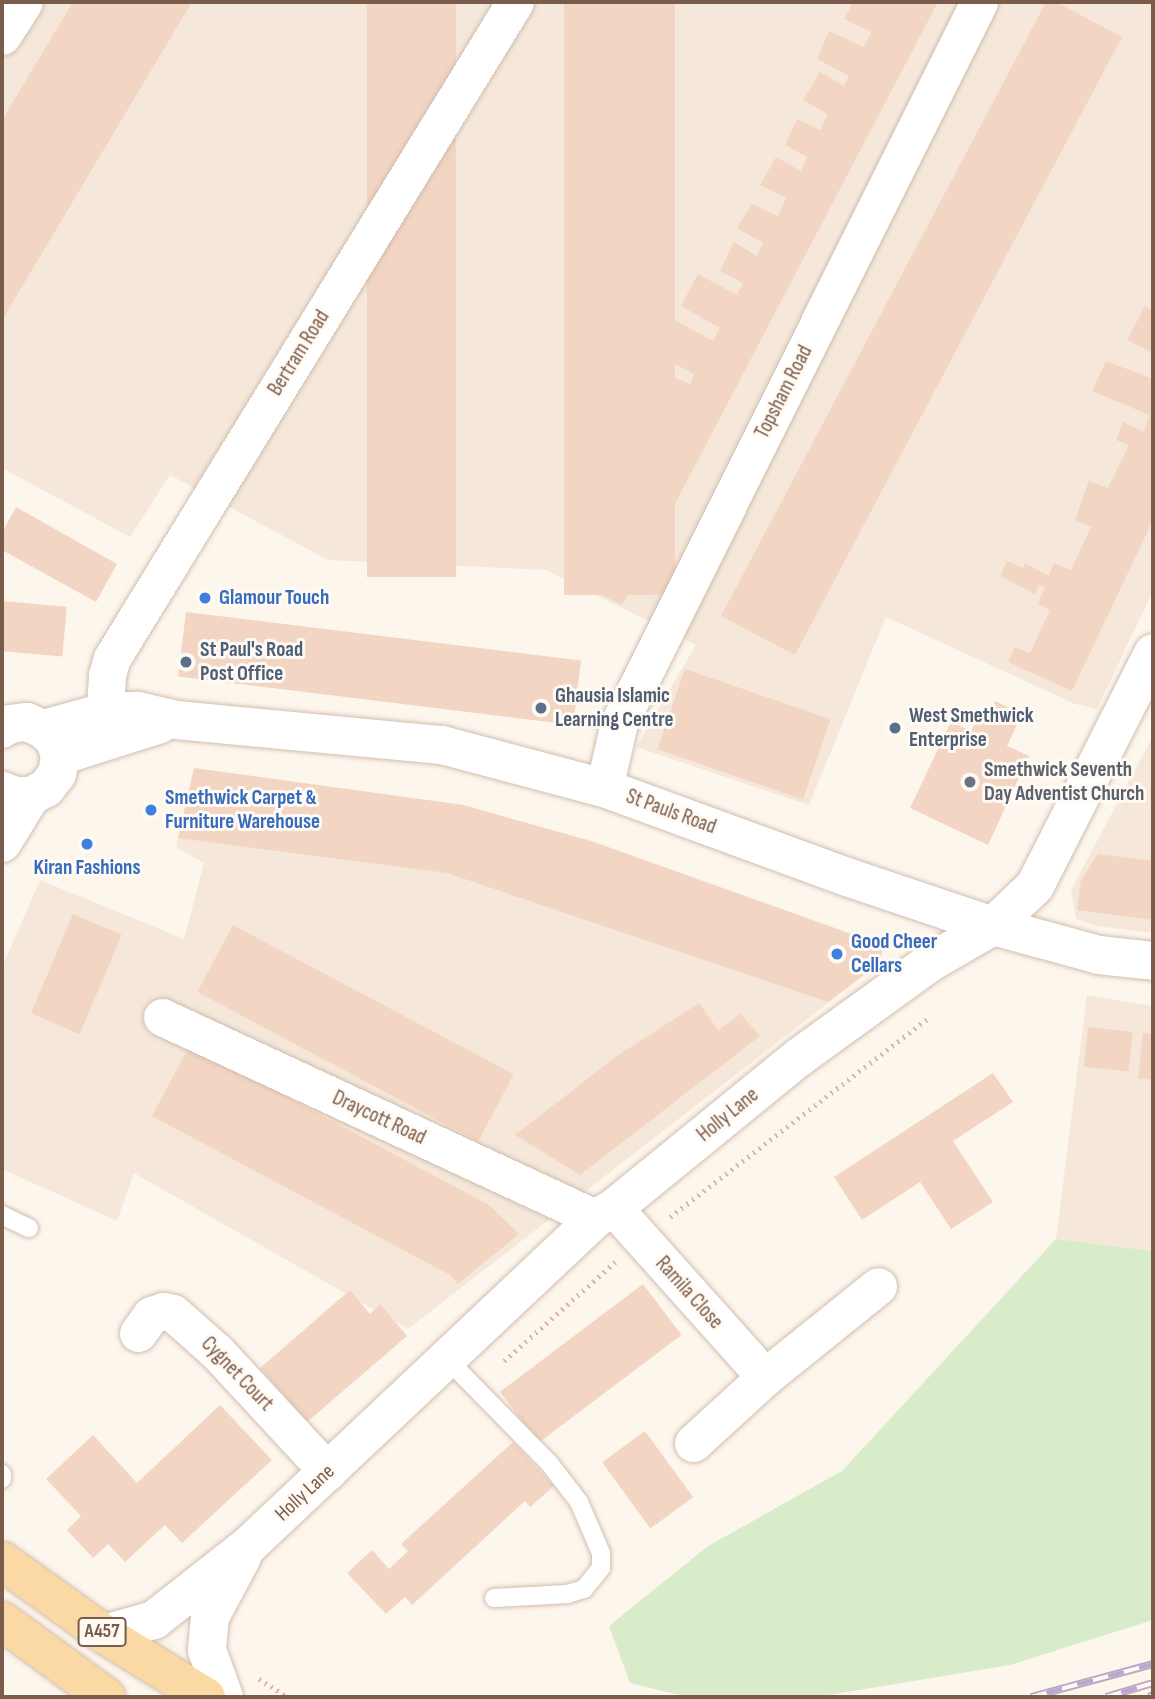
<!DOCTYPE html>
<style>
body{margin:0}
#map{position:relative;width:1155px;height:1699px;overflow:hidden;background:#fdf6ec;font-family:"Sofia Sans Condensed",sans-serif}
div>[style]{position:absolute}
.residential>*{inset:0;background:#f5e8da}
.green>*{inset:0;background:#d8ecc9}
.building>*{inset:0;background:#f3d5c3;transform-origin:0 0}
.path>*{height:4.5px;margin-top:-2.25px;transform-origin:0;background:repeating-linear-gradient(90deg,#d9b8a5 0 2px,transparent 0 7px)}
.roads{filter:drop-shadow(0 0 2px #d1beb0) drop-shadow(0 0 2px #d1beb0)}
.service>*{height:18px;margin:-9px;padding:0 9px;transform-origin:9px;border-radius:9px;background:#fff}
.minor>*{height:37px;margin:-18.5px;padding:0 18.5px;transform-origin:18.5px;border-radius:18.5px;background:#fff}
.tertiary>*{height:38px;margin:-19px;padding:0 19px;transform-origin:19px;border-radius:19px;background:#fff}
.secondary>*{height:38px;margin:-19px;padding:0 19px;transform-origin:19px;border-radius:19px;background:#fff}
.primary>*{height:38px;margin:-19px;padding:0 19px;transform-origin:19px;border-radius:19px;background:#fbd9a5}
.rail>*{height:8px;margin-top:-4px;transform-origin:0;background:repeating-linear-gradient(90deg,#fffaf3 0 16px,#b9a8c9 0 32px);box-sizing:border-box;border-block:2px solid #b9a8c9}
.dots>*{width:19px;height:19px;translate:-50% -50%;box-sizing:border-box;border:4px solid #fffaf3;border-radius:50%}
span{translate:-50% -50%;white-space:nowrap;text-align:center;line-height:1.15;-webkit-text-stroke:6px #fffaf3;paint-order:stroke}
.shield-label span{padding:2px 5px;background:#fffaf3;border:2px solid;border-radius:5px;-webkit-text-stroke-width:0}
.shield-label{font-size:19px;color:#7a5c4d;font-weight:700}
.street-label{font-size:21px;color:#7a5c4d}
.shop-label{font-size:21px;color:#366cbe;font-weight:700}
.left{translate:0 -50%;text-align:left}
.service-label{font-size:21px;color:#4e5e75;font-weight:700}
.worship-label{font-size:21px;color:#5b616d;font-weight:700}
.frame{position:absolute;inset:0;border:4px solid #7a5c4d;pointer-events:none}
</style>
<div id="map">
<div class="residential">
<i style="clip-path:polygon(2px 2px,1153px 2px,1153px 591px,1097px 709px,1075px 704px,886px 617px,809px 805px,636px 747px,696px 645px,546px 570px,328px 560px,170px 475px,130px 537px,2px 468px)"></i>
<i style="clip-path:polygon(1153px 736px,1153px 933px,1096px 926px,1076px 919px,1071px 890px)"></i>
<i style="clip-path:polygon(194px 768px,463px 805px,591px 841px,882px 945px,881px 962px,408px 1329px,134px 1173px,117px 1221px,2px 1169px,2px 967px,40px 880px,184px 939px,204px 863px,176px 847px)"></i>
<i style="clip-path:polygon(1087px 995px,1153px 1006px,1153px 1251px,1056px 1239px)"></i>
</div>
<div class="green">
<i style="clip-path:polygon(1056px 1239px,1153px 1251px,1153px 1620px,1010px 1665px,817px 1697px,687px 1697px,630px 1683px,609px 1626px,708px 1546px,842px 1471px)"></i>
</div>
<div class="building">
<i style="clip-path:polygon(73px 2px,192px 2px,2px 320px,2px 120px)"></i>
<i style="left:367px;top:2px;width:89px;height:575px"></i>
<i style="left:564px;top:2px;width:111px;height:593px"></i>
<i style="clip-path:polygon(853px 2px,938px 2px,622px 605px,585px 587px,589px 579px,567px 567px,578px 538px,603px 550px,610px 535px,574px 517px,586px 485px,627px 506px,632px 494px,596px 477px,607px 449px,646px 466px,655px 448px,618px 431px,623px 416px,640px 425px,646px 412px,669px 424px,675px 410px,637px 389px,649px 366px,690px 384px,694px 374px,653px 352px,673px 319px,713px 341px,720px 328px,681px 306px,698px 274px,737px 295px,743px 283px,720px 271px,734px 242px,757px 256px,763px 243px,737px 228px,752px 204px,778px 216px,786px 198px,760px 185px,776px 157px,801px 171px,807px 157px,785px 145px,797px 119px,820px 130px,828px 114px,803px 100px,820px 72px,844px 86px,849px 76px,817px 59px,829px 31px,864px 47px,871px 32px,844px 19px)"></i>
<i style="clip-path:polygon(1046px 2px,1056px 2px,1122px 37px,795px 655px,721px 616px)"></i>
<i style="clip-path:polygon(1145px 306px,1153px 310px,1153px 353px,1127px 340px)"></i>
<i style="clip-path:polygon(1106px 361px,1153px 379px,1153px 520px,1072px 691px,1008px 662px,1015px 647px,1030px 653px,1050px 610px,1038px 604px,1045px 587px,1039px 585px,1035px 594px,1000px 576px,1007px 561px,1023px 568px,1025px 563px,1049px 576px,1054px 563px,1071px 570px,1091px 527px,1075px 520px,1089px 481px,1108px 488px,1129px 445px,1116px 440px,1123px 422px,1144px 432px,1149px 415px,1092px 391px)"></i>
<i style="clip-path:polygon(16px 507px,117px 564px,96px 602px,2px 550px,2px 533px)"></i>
<i style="left:2px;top:601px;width:65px;height:50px;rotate:5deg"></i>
<i style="left:186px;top:612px;width:398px;height:65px;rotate:7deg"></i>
<i style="left:685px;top:669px;width:154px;height:85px;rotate:19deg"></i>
<i style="clip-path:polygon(995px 701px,1022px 714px,1007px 746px,1029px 756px,988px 845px,910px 808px,951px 722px,971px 731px,979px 715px,987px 719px)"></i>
<i style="clip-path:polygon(194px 768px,463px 805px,591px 841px,882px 945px,881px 962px,828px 1002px,447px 873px,178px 838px)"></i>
<i style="clip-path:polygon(1098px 854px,1153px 861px,1153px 920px,1077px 910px,1081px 880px)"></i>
<i style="left:73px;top:914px;width:53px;height:108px;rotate:23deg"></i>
<i style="left:233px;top:925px;width:318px;height:76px;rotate:28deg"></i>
<i style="clip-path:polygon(699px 1003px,718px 1030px,741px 1014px,760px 1036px,580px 1175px,515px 1135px,617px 1056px)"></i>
<i style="left:1088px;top:1027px;width:45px;height:40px;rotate:6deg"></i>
<i style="clip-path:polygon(1143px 1033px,1153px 1034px,1153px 1080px,1138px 1078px)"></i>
<i style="clip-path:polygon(190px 1045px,489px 1205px,519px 1234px,458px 1284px,450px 1275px,152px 1116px)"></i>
<i style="clip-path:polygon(993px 1073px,1013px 1102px,953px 1141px,993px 1202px,951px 1229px,920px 1182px,862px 1220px,834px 1177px)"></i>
<i style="left:643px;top:1284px;width:64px;height:179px;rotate:53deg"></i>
<i style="clip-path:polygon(350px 1290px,370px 1314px,380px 1304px,407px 1336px,307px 1422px,260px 1368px)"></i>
<i style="clip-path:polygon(220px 1405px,272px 1460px,182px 1543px,165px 1525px,125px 1562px,108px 1544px,93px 1558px,67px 1530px,81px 1516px,46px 1479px,93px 1435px,137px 1483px)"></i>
<i style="left:645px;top:1431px;width:82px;height:53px;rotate:54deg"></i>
<i style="clip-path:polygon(513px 1442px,554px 1486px,530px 1507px,525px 1501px,412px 1605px,405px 1597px,386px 1614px,347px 1573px,372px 1550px,389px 1569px,408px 1551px,401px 1544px)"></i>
</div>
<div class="path">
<i style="left:670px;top:1217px;width:324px;rotate:-37.6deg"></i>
<i style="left:504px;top:1361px;width:149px;rotate:-41.7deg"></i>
<i style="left:259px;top:1679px;width:34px;rotate:32deg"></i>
</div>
<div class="roads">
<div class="service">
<i style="left:2px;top:1215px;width:30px;rotate:26deg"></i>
<i style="left:447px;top:1359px;width:146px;rotate:45.6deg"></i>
<i style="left:549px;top:1463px;width:49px;rotate:52.4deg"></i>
<i style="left:579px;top:1502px;width:56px;rotate:66.7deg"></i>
<i style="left:601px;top:1553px;width:15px;rotate:90deg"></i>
<i style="left:601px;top:1568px;width:27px;rotate:129deg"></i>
<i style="left:584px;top:1589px;width:17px;rotate:163deg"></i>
<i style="left:568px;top:1594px;width:74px;rotate:176.9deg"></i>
<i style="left:2px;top:1474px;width:5px;rotate:90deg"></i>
</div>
<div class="minor">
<i style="left:2px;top:36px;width:40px;rotate:-57.1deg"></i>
<i style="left:105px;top:712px;width:37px;rotate:-87deg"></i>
<i style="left:107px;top:675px;width:18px;rotate:-74deg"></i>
<i style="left:112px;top:658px;width:770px;rotate:-58.44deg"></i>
<i style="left:604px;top:788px;width:67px;rotate:-77deg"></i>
<i style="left:619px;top:723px;width:806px;rotate:-63.47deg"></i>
<i style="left:162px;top:1017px;width:478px;rotate:24.9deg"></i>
<i style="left:614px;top:1208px;width:227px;rotate:48.2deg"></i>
<i style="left:138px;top:1333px;width:22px;rotate:-54deg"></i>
<i style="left:151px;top:1315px;width:13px;rotate:-18deg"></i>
<i style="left:163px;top:1311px;width:10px;rotate:11deg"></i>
<i style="left:173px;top:1313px;width:59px;rotate:41.6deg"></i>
<i style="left:217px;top:1352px;width:163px;rotate:47.2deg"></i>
<i style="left:693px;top:1443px;width:98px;rotate:-42.5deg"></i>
<i style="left:765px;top:1377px;width:145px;rotate:-38.8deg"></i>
</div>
<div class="tertiary">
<i style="left:104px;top:1634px;width:52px;rotate:-15.6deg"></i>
<i style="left:154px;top:1620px;width:120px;rotate:-38.2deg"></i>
<i style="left:248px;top:1546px;width:478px;rotate:-43.3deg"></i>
<i style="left:596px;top:1218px;width:21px;rotate:-29deg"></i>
<i style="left:614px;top:1208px;width:237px;rotate:-39.2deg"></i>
<i style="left:798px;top:1058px;width:162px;rotate:-35.9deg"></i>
<i style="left:929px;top:963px;width:74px;rotate:-30deg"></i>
<i style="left:993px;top:926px;width:58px;rotate:-43.6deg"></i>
<i style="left:1035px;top:886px;width:261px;rotate:-63.1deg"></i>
<i style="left:224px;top:1697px;width:50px;rotate:-109.9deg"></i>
<i style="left:207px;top:1650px;width:33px;rotate:-85deg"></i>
<i style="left:210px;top:1617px;width:68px;rotate:-61.9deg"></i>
</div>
<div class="secondary">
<i style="left:2px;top:729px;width:9px;rotate:-32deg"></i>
<i style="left:10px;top:724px;width:17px;rotate:-7deg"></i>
<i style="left:27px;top:722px;width:17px;rotate:24deg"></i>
<i style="left:43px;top:729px;width:16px;rotate:43deg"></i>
<i style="left:55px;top:740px;width:17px;rotate:73deg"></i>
<i style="left:60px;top:756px;width:18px;rotate:99deg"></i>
<i style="left:57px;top:774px;width:18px;rotate:128deg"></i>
<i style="left:46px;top:788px;width:17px;rotate:152deg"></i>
<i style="left:31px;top:796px;width:15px;rotate:180deg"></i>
<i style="left:16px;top:796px;width:15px;rotate:-160deg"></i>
<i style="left:43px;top:729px;width:64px;rotate:-15.3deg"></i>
<i style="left:105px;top:712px;width:33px;rotate:-2deg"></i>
<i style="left:138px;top:711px;width:39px;rotate:13deg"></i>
<i style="left:176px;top:720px;width:267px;rotate:5.4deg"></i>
<i style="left:442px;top:745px;width:168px;rotate:14.9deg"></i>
<i style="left:604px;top:788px;width:259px;rotate:20.1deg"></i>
<i style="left:847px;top:877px;width:154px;rotate:18.6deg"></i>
<i style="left:993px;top:926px;width:110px;rotate:15.3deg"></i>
<i style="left:1099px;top:955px;width:54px;rotate:6.3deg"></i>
<i style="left:60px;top:756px;width:105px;rotate:-17.7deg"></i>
<i style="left:2px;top:843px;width:55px;rotate:-58.3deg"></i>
</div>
<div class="primary">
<i style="left:2px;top:1561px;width:125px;rotate:35.6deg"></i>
<i style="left:104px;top:1634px;width:120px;rotate:31.7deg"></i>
<i style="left:2px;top:1621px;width:129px;rotate:36.2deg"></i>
</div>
</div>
<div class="rail">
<i style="left:1031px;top:1697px;width:126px;rotate:-15.1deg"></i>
<i style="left:1106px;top:1697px;width:49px;rotate:-16.6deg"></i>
<i style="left:1149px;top:1697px;width:4px;rotate:-27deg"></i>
</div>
<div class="dots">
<i style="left:205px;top:598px;background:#3f7fe0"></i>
<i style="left:186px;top:662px;background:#5c6f8a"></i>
<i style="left:541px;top:708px;background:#5c6f8a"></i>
<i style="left:895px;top:728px;background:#5c6f8a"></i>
<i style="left:970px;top:782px;background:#6b7280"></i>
<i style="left:151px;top:810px;background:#3f7fe0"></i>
<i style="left:87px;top:844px;background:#3f7fe0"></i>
<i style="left:837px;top:954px;background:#3f7fe0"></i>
</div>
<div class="shield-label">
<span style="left:102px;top:1632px">A457</span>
</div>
<div class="street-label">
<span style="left:299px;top:353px;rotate:-58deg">Bertram Road</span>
<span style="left:784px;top:392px;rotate:-63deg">Topsham Road</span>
<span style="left:671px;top:812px;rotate:20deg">St Pauls Road</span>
<span style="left:728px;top:1115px;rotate:-39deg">Holly Lane</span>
<span style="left:379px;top:1118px;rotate:25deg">Draycott Road</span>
<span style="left:689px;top:1293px;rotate:48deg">Ramila Close</span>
<span style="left:237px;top:1374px;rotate:46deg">Cygnet Court</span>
<span style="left:305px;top:1493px;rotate:-43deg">Holly Lane</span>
</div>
<div class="shop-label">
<span class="left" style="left:219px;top:598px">Glamour Touch</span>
<span class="left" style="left:165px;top:810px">Smethwick Carpet &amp;<br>Furniture Warehouse</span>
<span style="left:87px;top:868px">Kiran Fashions</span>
<span class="left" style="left:851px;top:954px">Good Cheer<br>Cellars</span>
</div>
<div class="service-label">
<span class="left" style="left:200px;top:662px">St Paul's Road<br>Post Office</span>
<span class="left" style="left:555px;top:708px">Ghausia Islamic<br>Learning Centre</span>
<span class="left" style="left:909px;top:728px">West Smethwick<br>Enterprise</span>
</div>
<div class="worship-label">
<span class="left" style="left:984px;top:782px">Smethwick Seventh<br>Day Adventist Church</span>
</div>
<div class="frame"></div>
</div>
